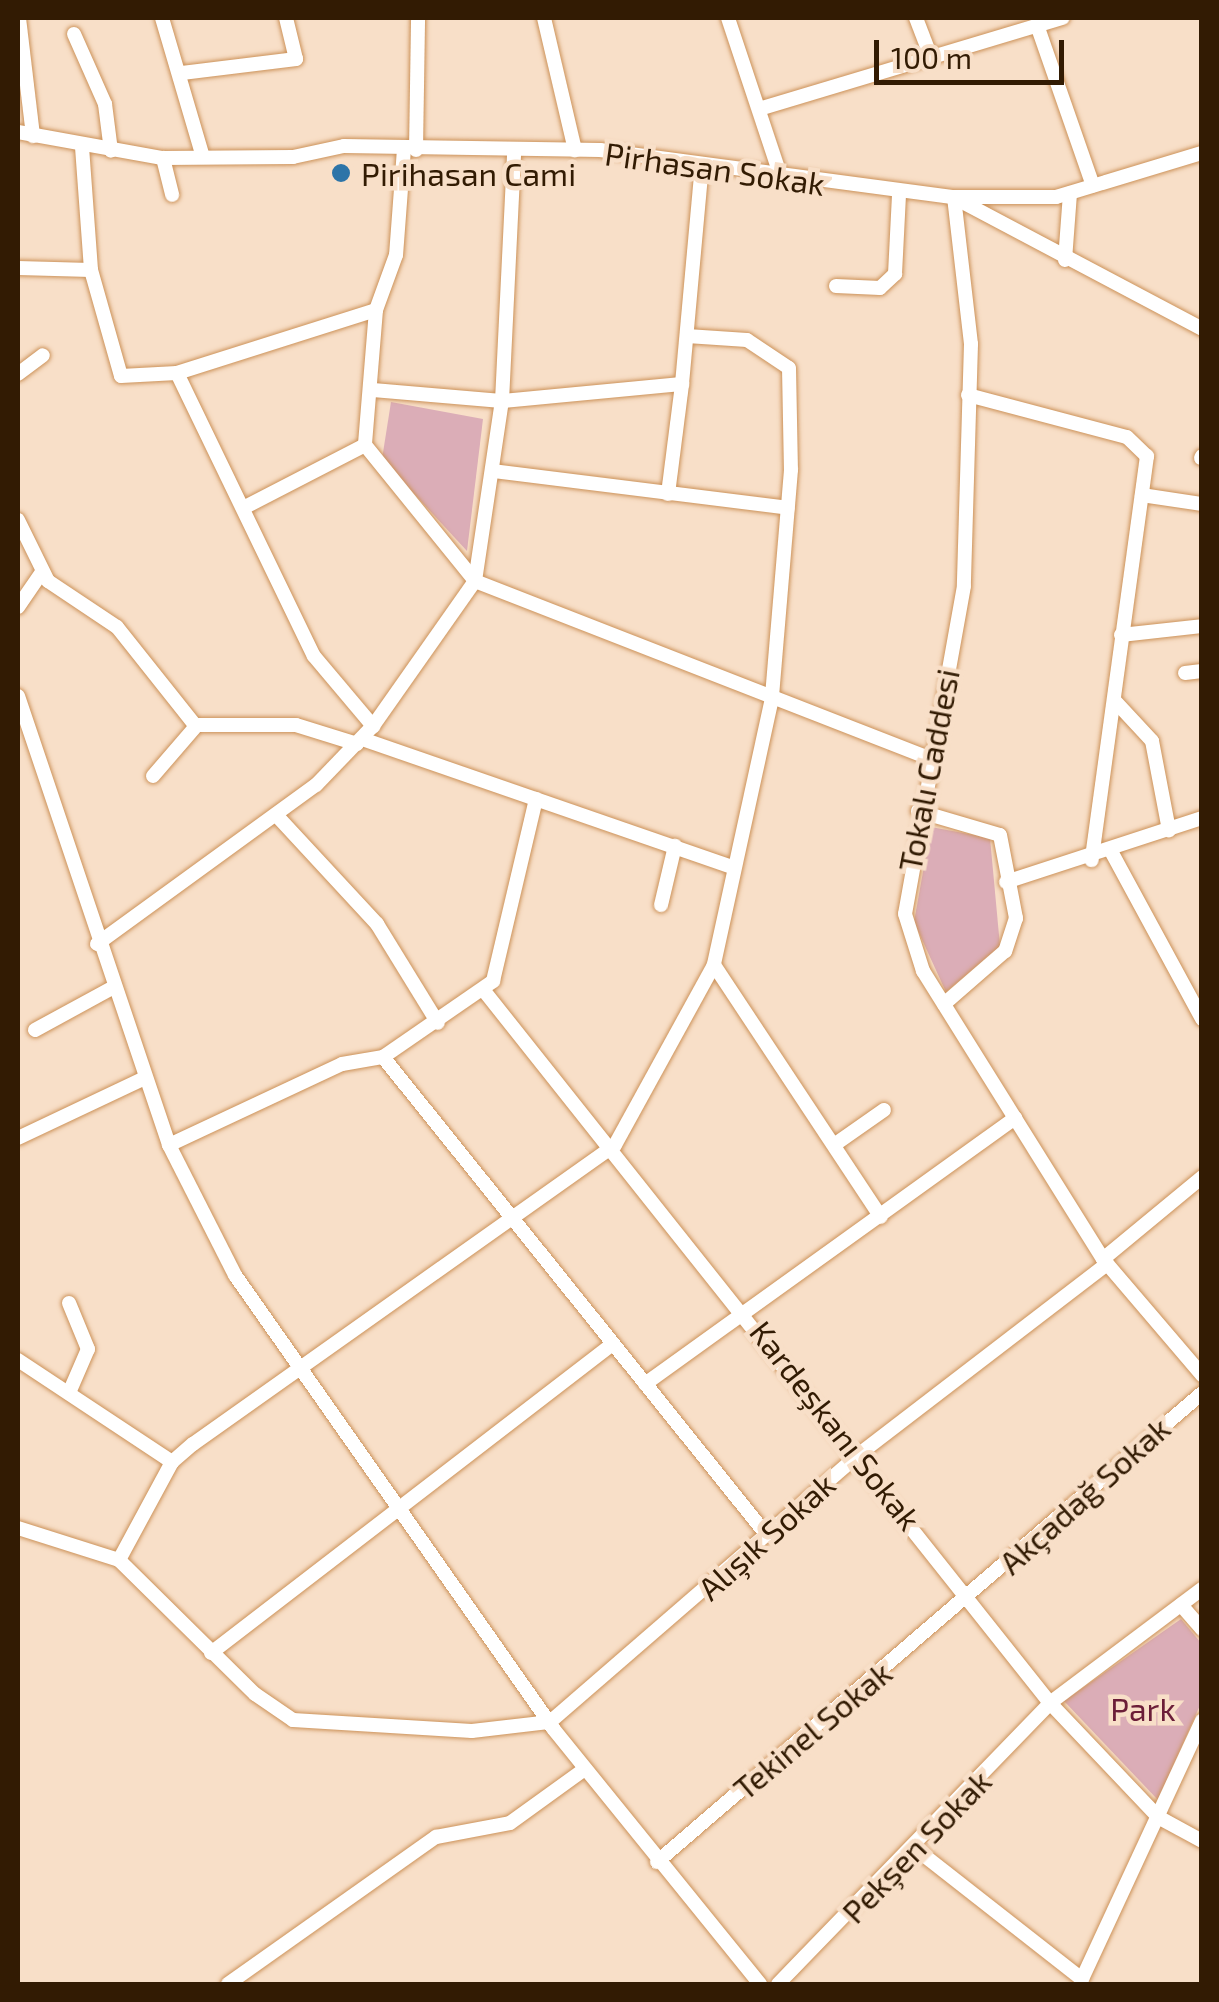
<!DOCTYPE html>
<meta charset="utf-8">
<style>
body{margin:0}
#map{position:relative;width:1219px;height:2002px;overflow:hidden;background:#f8dfc8;font-family:"Exo 2",sans-serif}
div>[style]{position:absolute}
.green>*{inset:0;background:#dbadb7}
.roads{filter:drop-shadow(0 0 2px #cc9259) drop-shadow(0 0 2px #cc9259)}
.minor>*{height:14px;margin:-7px;padding:0 7px;transform-origin:7px;border-radius:7px;background:#fff}
.dots>*{width:28px;height:28px;translate:-50% -50%;box-sizing:border-box;border:5px solid #f8dfc8;border-radius:50%}
span{translate:-50% -50%;white-space:nowrap;text-align:center;line-height:1.15;-webkit-text-stroke:9px #f8dfc8;paint-order:stroke}
.street-label{font-size:32px;color:#321b03}
.poi-label{font-size:32px;color:#321b03}
.left{translate:0 -50%;text-align:left}
.park-label{font-size:32px;color:#6b1e38}
.frame{position:absolute;inset:0;border:20px solid #321b03;pointer-events:none}
.scale{position:absolute;left:874px;top:40px;width:190px;height:45px;box-sizing:border-box;border:5px solid #321b03;border-top:0;padding-left:12px;font-size:30px;line-height:35px;white-space:nowrap;color:#321b03;-webkit-text-stroke:8px #f8dfc8;paint-order:stroke}
</style>
<div id="map">
<div class="green">
<i style="clip-path:polygon(391px 402px,483px 419px,467px 551px,382px 459px)"></i>
<i style="clip-path:polygon(931px 827px,990px 838px,1000px 946px,946px 992px,914px 922px)"></i>
<i style="clip-path:polygon(1181px 1619px,1201px 1643px,1201px 1703px,1158px 1800px,1064px 1701px)"></i>
</div>
<div class="roads">
<div class="minor">
<i style="left:19px;top:18px;width:119px;rotate:83.2deg"></i>
<i style="left:162px;top:18px;width:145px;rotate:73.6deg"></i>
<i style="left:544px;top:18px;width:136px;rotate:76.8deg"></i>
<i style="left:728px;top:18px;width:168px;rotate:71.6deg"></i>
<i style="left:916px;top:18px;width:42px;rotate:69deg"></i>
<i style="left:1037px;top:25px;width:170px;rotate:70.8deg"></i>
<i style="left:74px;top:34px;width:77px;rotate:66.1deg"></i>
<i style="left:105px;top:104px;width:47px;rotate:82.7deg"></i>
<i style="left:182px;top:73px;width:115px;rotate:-7deg"></i>
<i style="left:296px;top:59px;width:42px;rotate:-103.7deg"></i>
<i style="left:759px;top:109px;width:317px;rotate:-16.7deg"></i>
<i style="left:18px;top:132px;width:147px;rotate:10.2deg"></i>
<i style="left:163px;top:158px;width:130px;rotate:-0.4deg"></i>
<i style="left:293px;top:157px;width:52px;rotate:-12.2deg"></i>
<i style="left:344px;top:146px;width:256px;rotate:0.9deg"></i>
<i style="left:600px;top:150px;width:357px;rotate:7.6deg"></i>
<i style="left:954px;top:197px;width:102px"></i>
<i style="left:1056px;top:197px;width:152px;rotate:-16.8deg"></i>
<i style="left:82px;top:147px;width:123px;rotate:85.8deg"></i>
<i style="left:91px;top:270px;width:110px;rotate:74.2deg"></i>
<i style="left:121px;top:376px;width:56px;rotate:-3.1deg"></i>
<i style="left:177px;top:373px;width:209px;rotate:-17.6deg"></i>
<i style="left:404px;top:149px;width:106px;rotate:94.3deg"></i>
<i style="left:396px;top:255px;width:59px;rotate:110deg"></i>
<i style="left:376px;top:310px;width:135px;rotate:94.7deg"></i>
<i style="left:365px;top:445px;width:175px;rotate:51deg"></i>
<i style="left:475px;top:581px;width:487px;rotate:21.3deg"></i>
<i style="left:416px;top:150px;width:132px;rotate:-89.1deg"></i>
<i style="left:163px;top:158px;width:38px;rotate:76deg"></i>
<i style="left:954px;top:197px;width:148px;rotate:83.4deg"></i>
<i style="left:971px;top:344px;width:242px;rotate:91.7deg"></i>
<i style="left:964px;top:586px;width:333px;rotate:100.2deg"></i>
<i style="left:905px;top:914px;width:60px;rotate:72.5deg"></i>
<i style="left:923px;top:971px;width:340px;rotate:58deg"></i>
<i style="left:1103px;top:1259px;width:153px;rotate:49.5deg"></i>
<i style="left:955px;top:198px;width:280px;rotate:27.9deg"></i>
<i style="left:1065px;top:260px;width:67px;rotate:-85.7deg"></i>
<i style="left:18px;top:268px;width:73px;rotate:1.6deg"></i>
<i style="left:836px;top:286px;width:44px;rotate:2.6deg"></i>
<i style="left:880px;top:288px;width:21px;rotate:-43deg"></i>
<i style="left:895px;top:274px;width:78px;rotate:-87.1deg"></i>
<i style="left:687px;top:336px;width:60px;rotate:3.8deg"></i>
<i style="left:747px;top:340px;width:50px;rotate:33.7deg"></i>
<i style="left:789px;top:368px;width:102px;rotate:88.9deg"></i>
<i style="left:791px;top:470px;width:229px;rotate:94.8deg"></i>
<i style="left:772px;top:698px;width:273px;rotate:102.3deg"></i>
<i style="left:714px;top:965px;width:302px;rotate:56.5deg"></i>
<i style="left:177px;top:373px;width:314px;rotate:64.2deg"></i>
<i style="left:314px;top:656px;width:92px;rotate:49.9deg"></i>
<i style="left:18px;top:374px;width:31px;rotate:-37deg"></i>
<i style="left:373px;top:390px;width:129px;rotate:4.9deg"></i>
<i style="left:502px;top:401px;width:181px;rotate:-5.4deg"></i>
<i style="left:682px;top:384px;width:220px;rotate:-84.8deg"></i>
<i style="left:968px;top:395px;width:164px;rotate:14.8deg"></i>
<i style="left:1127px;top:437px;width:28px;rotate:44deg"></i>
<i style="left:1147px;top:456px;width:408px;rotate:97.8deg"></i>
<i style="left:1201px;top:458px;width:2px;rotate:-63deg"></i>
<i style="left:493px;top:471px;width:297px;rotate:7.1deg"></i>
<i style="left:668px;top:494px;width:111px;rotate:-82.7deg"></i>
<i style="left:1142px;top:495px;width:61px;rotate:8.5deg"></i>
<i style="left:247px;top:506px;width:133px;rotate:-27.3deg"></i>
<i style="left:18px;top:520px;width:68px;rotate:63.8deg"></i>
<i style="left:48px;top:581px;width:83px;rotate:33.7deg"></i>
<i style="left:117px;top:627px;width:125px;rotate:51.5deg"></i>
<i style="left:195px;top:725px;width:101px"></i>
<i style="left:296px;top:725px;width:64px;rotate:17.3deg"></i>
<i style="left:18px;top:607px;width:42px;rotate:-55.6deg"></i>
<i style="left:1121px;top:635px;width:81px;rotate:-6.3deg"></i>
<i style="left:1185px;top:673px;width:17px;rotate:-7deg"></i>
<i style="left:18px;top:696px;width:474px;rotate:71.4deg"></i>
<i style="left:1114px;top:700px;width:56px;rotate:47.2deg"></i>
<i style="left:1152px;top:741px;width:91px;rotate:79.2deg"></i>
<i style="left:362px;top:739px;width:391px;rotate:19.1deg"></i>
<i style="left:153px;top:776px;width:67px;rotate:-49.2deg"></i>
<i style="left:918px;top:811px;width:85px;rotate:16.3deg"></i>
<i style="left:1000px;top:835px;width:85px;rotate:79.1deg"></i>
<i style="left:1016px;top:918px;width:35px;rotate:108deg"></i>
<i style="left:1005px;top:951px;width:81px;rotate:139deg"></i>
<i style="left:278px;top:817px;width:146px;rotate:47.2deg"></i>
<i style="left:377px;top:924px;width:116px;rotate:58.4deg"></i>
<i style="left:1112px;top:853px;width:189px;rotate:61.5deg"></i>
<i style="left:1006px;top:882px;width:206px;rotate:-18.1deg"></i>
<i style="left:661px;top:905px;width:61px;rotate:-76.7deg"></i>
<i style="left:97px;top:944px;width:271px;rotate:-36deg"></i>
<i style="left:316px;top:785px;width:82px;rotate:-46deg"></i>
<i style="left:373px;top:726px;width:177px;rotate:-54.9deg"></i>
<i style="left:475px;top:581px;width:182px;rotate:-81.5deg"></i>
<i style="left:502px;top:401px;width:249px;rotate:-87.2deg"></i>
<i style="left:485px;top:992px;width:908px;rotate:51.53deg"></i>
<i style="left:1050px;top:1703px;width:157px;rotate:46.5deg"></i>
<i style="left:1158px;top:1817px;width:50px;rotate:28.6deg"></i>
<i style="left:35px;top:1030px;width:88px;rotate:-28.6deg"></i>
<i style="left:383px;top:1057px;width:134px;rotate:-34.6deg"></i>
<i style="left:493px;top:981px;width:187px;rotate:-76.7deg"></i>
<i style="left:18px;top:1138px;width:140px;rotate:-25.3deg"></i>
<i style="left:834px;top:1145px;width:61px;rotate:-35deg"></i>
<i style="left:1103px;top:1259px;width:129px;rotate:-39.6deg"></i>
<i style="left:69px;top:1303px;width:50px;rotate:67.6deg"></i>
<i style="left:88px;top:1349px;width:48px;rotate:113.4deg"></i>
<i style="left:18px;top:1360px;width:185px;rotate:33.5deg"></i>
<i style="left:645px;top:1384px;width:456px;rotate:-35.7deg"></i>
<i style="left:18px;top:1528px;width:106px;rotate:17.6deg"></i>
<i style="left:119px;top:1560px;width:191px;rotate:44.6deg"></i>
<i style="left:255px;top:1694px;width:46px;rotate:34.4deg"></i>
<i style="left:293px;top:1720px;width:179px;rotate:3.5deg"></i>
<i style="left:472px;top:1731px;width:79px;rotate:-6.6deg"></i>
<i style="left:550px;top:1722px;width:408px;rotate:-40.9deg"></i>
<i style="left:858px;top:1455px;width:314px;rotate:-37.5deg"></i>
<i style="left:119px;top:1560px;width:111px;rotate:-61.6deg"></i>
<i style="left:172px;top:1462px;width:28px;rotate:-41deg"></i>
<i style="left:193px;top:1444px;width:517px;rotate:-35.32deg"></i>
<i style="left:615px;top:1145px;width:205px;rotate:-61.2deg"></i>
<i style="left:1181px;top:1605px;width:32px;rotate:49deg"></i>
<i style="left:211px;top:1653px;width:503px;rotate:-37.58deg"></i>
<i style="left:916px;top:1849px;width:211px;rotate:38.1deg"></i>
<i style="left:1082px;top:1979px;width:285px;rotate:-65.1deg"></i>
<i style="left:657px;top:1862px;width:719px;rotate:-40.71deg"></i>
<i style="left:228px;top:1984px;width:255px;rotate:-35.3deg"></i>
<i style="left:436px;top:1837px;width:75px;rotate:-10.7deg"></i>
<i style="left:510px;top:1823px;width:92px;rotate:-35.8deg"></i>
<i style="left:760px;top:1984px;width:329px;rotate:-129deg"></i>
<i style="left:553px;top:1728px;width:553px;rotate:-125.07deg"></i>
<i style="left:235px;top:1275px;width:146px;rotate:-116.9deg"></i>
<i style="left:169px;top:1145px;width:191px;rotate:-25.1deg"></i>
<i style="left:342px;top:1064px;width:42px;rotate:-9.7deg"></i>
<i style="left:383px;top:1057px;width:612px;rotate:51.24deg"></i>
<i style="left:778px;top:1984px;width:391px;rotate:-45.9deg"></i>
<i style="left:1050px;top:1703px;width:190px;rotate:-36.9deg"></i>
</div>
</div>
<div class="dots">
<i style="left:341px;top:173px;background:#2d74a8"></i>
</div>
<div class="street-label">
<span style="left:715px;top:168px;rotate:8deg">Pirhasan Sokak</span>
<span style="left:928px;top:770px;rotate:-79deg">Tokalı Caddesi</span>
<span style="left:836px;top:1425px;rotate:52deg">Kardeşkanı Sokak</span>
<span style="left:1084px;top:1495px;rotate:-42deg">Akçadağ Sokak</span>
<span style="left:766px;top:1536px;rotate:-42deg">Alışık Sokak</span>
<span style="left:812px;top:1730px;rotate:-40deg">Tekinel Sokak</span>
<span style="left:916px;top:1846px;rotate:-46deg">Pekşen Sokak</span>
</div>
<div class="poi-label">
<span class="left" style="left:361px;top:173px">Pirihasan Cami</span>
</div>
<div class="park-label">
<span style="left:1143px;top:1708px">Park</span>
</div>
<div class="frame"></div>
<div class="scale">100 m</div>
</div>
